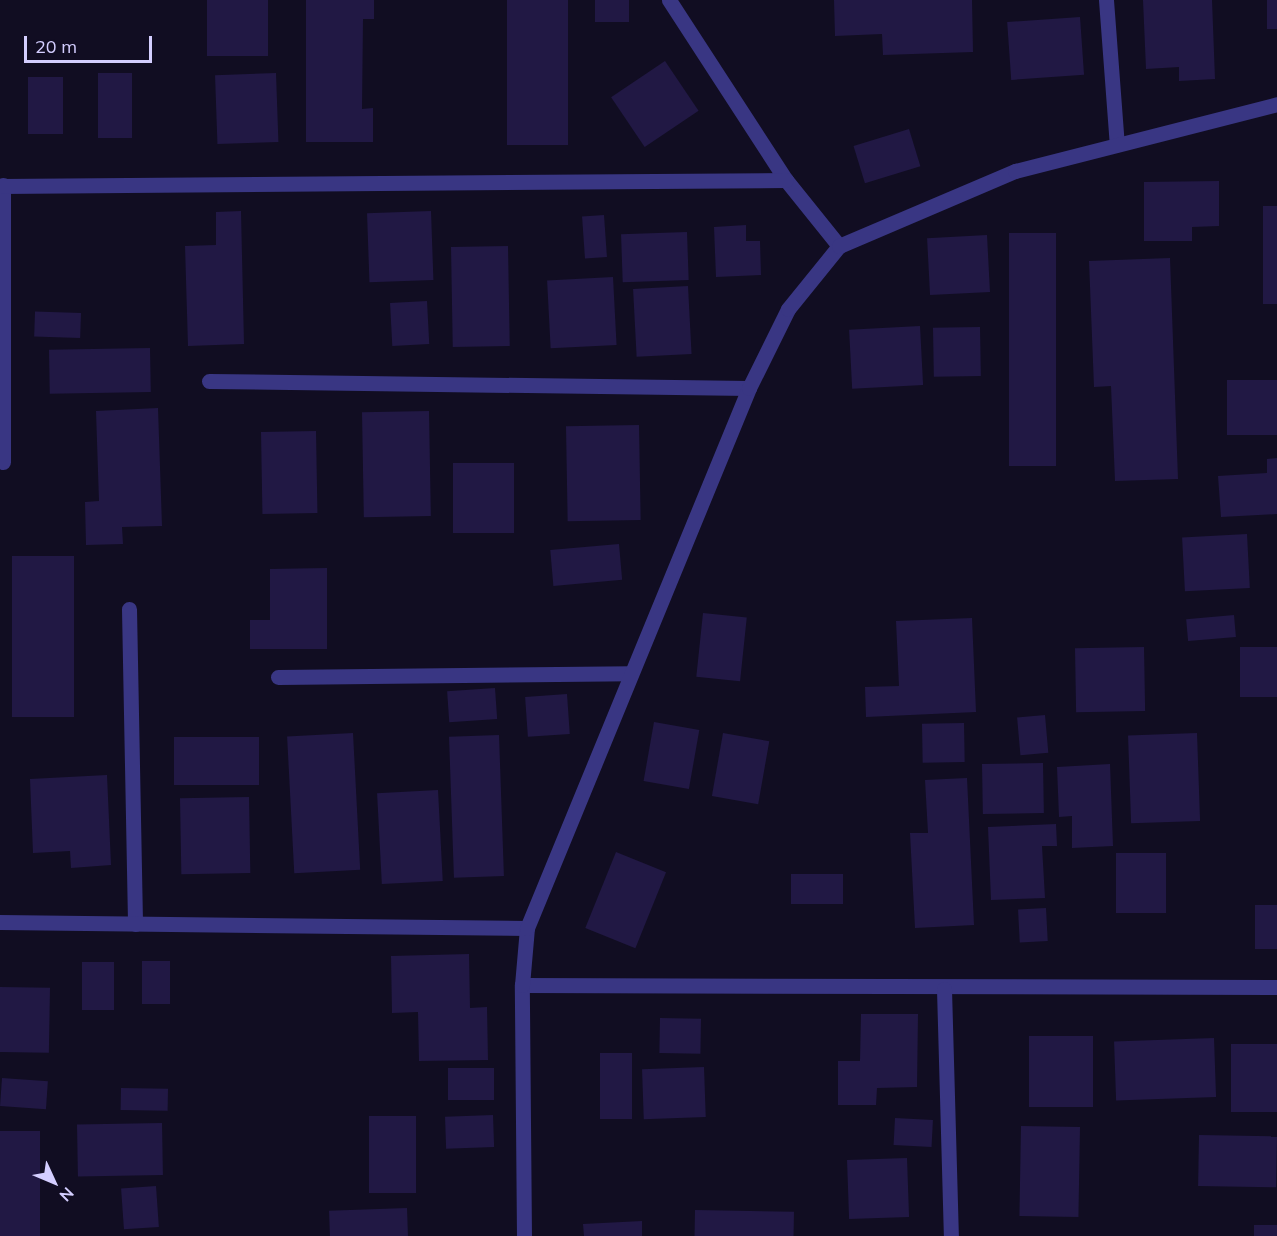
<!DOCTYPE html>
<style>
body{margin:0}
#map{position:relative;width:1277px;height:1236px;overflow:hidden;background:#110d22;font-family:Mulish,sans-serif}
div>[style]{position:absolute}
.building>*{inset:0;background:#211844;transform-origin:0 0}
.minor>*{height:15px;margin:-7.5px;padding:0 7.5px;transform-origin:7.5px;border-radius:7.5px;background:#393683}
span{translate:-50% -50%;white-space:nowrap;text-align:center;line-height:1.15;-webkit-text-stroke:4.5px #110d22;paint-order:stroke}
.north{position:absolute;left:24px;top:1152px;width:60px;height:60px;-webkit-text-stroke:4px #110d22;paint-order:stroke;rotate:134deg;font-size:16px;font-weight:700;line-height:24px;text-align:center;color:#d4ceff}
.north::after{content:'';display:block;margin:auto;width:21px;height:27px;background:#d4ceff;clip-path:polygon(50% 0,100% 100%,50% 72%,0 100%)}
.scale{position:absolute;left:24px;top:36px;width:128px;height:27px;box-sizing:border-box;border:3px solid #d4ceff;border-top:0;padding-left:8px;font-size:18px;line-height:21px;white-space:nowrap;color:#d4ceff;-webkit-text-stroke:4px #110d22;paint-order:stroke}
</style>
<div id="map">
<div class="building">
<i style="left:207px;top:0;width:61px;height:56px"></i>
<i style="clip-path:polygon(306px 0,374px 0,374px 19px,363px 19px,362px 109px,373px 108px,373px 142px,306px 142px)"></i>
<i style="left:507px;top:0;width:61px;height:145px"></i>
<i style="left:595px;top:0;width:34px;height:22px"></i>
<i style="clip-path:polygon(834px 0,972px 0,973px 52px,883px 55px,882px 34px,835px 36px)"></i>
<i style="clip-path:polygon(1143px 0,1212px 0,1215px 79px,1179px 81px,1179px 67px,1146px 69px)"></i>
<i style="left:1267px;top:0;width:10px;height:29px"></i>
<i style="left:1080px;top:17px;width:58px;height:73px;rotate:86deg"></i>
<i style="left:665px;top:61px;width:60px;height:65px;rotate:56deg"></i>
<i style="left:98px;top:73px;width:34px;height:65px"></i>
<i style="left:276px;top:73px;width:69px;height:61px;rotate:88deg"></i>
<i style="left:28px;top:77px;width:35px;height:57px"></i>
<i style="left:909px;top:129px;width:39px;height:58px;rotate:73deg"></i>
<i style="clip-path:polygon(1219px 181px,1219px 226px,1192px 227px,1192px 241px,1144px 241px,1144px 182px)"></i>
<i style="left:1263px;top:206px;width:14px;height:98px"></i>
<i style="clip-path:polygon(241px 211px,244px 344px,188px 346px,185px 246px,216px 245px,216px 212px)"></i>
<i style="left:431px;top:211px;width:69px;height:64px;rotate:88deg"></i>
<i style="left:604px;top:215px;width:42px;height:22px;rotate:86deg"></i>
<i style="clip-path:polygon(746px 225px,746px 241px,760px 241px,761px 275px,716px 277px,714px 227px)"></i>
<i style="left:687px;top:232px;width:48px;height:66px;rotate:88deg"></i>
<i style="left:1056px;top:233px;width:233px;height:47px;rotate:90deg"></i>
<i style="left:987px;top:235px;width:57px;height:60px;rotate:87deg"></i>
<i style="left:508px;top:246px;width:100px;height:57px;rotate:89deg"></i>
<i style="clip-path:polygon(1170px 258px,1178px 479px,1115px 481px,1111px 386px,1094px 387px,1089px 261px)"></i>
<i style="left:613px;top:277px;width:68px;height:66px;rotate:87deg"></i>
<i style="left:688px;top:286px;width:68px;height:55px;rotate:87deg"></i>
<i style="left:427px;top:301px;width:43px;height:37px;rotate:87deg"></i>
<i style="left:81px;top:313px;width:25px;height:46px;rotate:92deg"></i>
<i style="left:920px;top:326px;width:59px;height:71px;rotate:87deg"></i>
<i style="left:980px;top:327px;width:49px;height:47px;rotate:89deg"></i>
<i style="left:150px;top:348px;width:44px;height:101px;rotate:89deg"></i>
<i style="left:1277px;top:380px;width:55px;height:50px;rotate:90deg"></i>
<i style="clip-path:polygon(158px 408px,162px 526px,122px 527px,123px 544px,86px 545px,85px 502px,99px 501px,96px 411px)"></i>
<i style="left:429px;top:411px;width:105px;height:67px;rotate:89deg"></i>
<i style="left:639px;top:425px;width:95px;height:73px;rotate:89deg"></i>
<i style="left:316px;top:431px;width:82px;height:55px;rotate:89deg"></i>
<i style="clip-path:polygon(1277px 458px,1277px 514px,1221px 517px,1218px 476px,1267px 473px,1267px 459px)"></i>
<i style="left:453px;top:463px;width:61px;height:70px"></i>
<i style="left:1247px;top:534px;width:54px;height:65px;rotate:87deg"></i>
<i style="left:619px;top:544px;width:36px;height:69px;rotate:85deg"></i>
<i style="left:12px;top:556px;width:62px;height:161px"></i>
<i style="clip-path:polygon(327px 568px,327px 649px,250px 649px,250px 620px,270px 620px,270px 569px)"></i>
<i style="left:703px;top:613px;width:44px;height:64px;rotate:6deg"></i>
<i style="left:1234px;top:615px;width:22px;height:48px;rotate:85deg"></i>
<i style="clip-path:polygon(972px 618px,976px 712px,866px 717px,865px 687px,899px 686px,896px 621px)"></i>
<i style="left:1144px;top:647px;width:64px;height:69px;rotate:89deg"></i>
<i style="left:1277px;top:647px;width:50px;height:37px;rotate:90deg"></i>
<i style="left:495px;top:688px;width:31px;height:48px;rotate:86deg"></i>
<i style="left:567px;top:694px;width:40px;height:42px;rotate:86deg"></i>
<i style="left:1045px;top:715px;width:38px;height:28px;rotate:85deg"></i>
<i style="left:654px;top:722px;width:46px;height:60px;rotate:10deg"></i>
<i style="left:964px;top:723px;width:39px;height:42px;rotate:89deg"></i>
<i style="left:353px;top:733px;width:137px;height:66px;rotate:87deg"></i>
<i style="left:723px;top:733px;width:47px;height:64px;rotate:10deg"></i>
<i style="left:1197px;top:733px;width:88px;height:69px;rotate:88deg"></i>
<i style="left:499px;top:735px;width:141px;height:50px;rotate:88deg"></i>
<i style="left:259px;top:737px;width:48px;height:85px;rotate:90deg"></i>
<i style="left:1043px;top:763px;width:50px;height:61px;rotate:89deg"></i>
<i style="clip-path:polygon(1110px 764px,1113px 846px,1072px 848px,1072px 816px,1059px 817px,1057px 767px)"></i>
<i style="clip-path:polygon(107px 775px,111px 865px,71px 868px,70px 851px,33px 853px,30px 779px)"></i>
<i style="clip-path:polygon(967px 778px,974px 925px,915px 928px,910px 833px,928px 833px,925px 780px)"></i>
<i style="left:438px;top:790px;width:91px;height:61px;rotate:87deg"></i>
<i style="left:249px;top:797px;width:76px;height:69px;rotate:89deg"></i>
<i style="clip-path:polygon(1056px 824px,1057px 846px,1042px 846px,1045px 898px,991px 900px,988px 827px)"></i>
<i style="left:616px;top:852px;width:54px;height:82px;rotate:22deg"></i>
<i style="left:1116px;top:853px;width:50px;height:60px"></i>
<i style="left:843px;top:874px;width:30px;height:52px;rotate:90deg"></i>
<i style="left:1277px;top:905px;width:44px;height:22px;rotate:90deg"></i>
<i style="left:1046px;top:908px;width:33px;height:28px;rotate:87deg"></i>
<i style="clip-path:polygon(469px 954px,470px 1008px,487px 1007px,488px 1060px,419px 1061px,418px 1012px,392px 1013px,391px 956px)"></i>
<i style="left:142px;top:961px;width:28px;height:43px"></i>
<i style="left:82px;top:962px;width:32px;height:48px"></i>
<i style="left:0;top:987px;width:50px;height:65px;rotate:1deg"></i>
<i style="clip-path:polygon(861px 1014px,918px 1014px,917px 1087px,877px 1088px,876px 1105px,838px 1105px,838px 1061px,860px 1061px)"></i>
<i style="left:660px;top:1018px;width:41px;height:35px;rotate:1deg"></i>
<i style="left:1029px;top:1036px;width:64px;height:71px"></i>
<i style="left:1214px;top:1038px;width:59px;height:100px;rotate:88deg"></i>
<i style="left:1277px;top:1044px;width:68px;height:46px;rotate:90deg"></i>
<i style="left:632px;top:1053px;width:66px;height:32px;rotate:90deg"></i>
<i style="left:704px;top:1067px;width:50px;height:62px;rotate:88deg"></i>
<i style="left:494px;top:1068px;width:32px;height:46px;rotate:90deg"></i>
<i style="left:2px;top:1078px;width:46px;height:28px;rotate:4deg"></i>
<i style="left:121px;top:1088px;width:47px;height:22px;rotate:1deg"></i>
<i style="left:493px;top:1115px;width:32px;height:48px;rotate:88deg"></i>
<i style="left:369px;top:1116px;width:47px;height:77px"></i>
<i style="left:895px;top:1118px;width:38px;height:27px;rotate:3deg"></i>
<i style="left:162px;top:1123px;width:52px;height:85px;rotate:89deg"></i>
<i style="left:1021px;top:1126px;width:59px;height:90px;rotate:1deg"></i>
<i style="left:0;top:1131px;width:40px;height:105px"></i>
<i style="left:1199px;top:1135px;width:78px;height:51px;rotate:1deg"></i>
<i style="left:907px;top:1158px;width:59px;height:60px;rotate:88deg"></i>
<i style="left:156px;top:1186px;width:41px;height:35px;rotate:86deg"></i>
<i style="left:407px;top:1208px;width:28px;height:78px;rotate:88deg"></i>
<i style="left:695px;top:1210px;width:99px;height:26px;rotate:1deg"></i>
<i style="clip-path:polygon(642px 1221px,642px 1236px,584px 1236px,583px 1224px)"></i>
<i style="left:1254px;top:1225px;width:23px;height:11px"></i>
</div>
<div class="minor">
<i style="left:669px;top:0;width:215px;rotate:57deg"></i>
<i style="left:786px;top:180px;width:85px;rotate:51.2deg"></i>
<i style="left:1106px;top:0;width:145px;rotate:85.7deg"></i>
<i style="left:3px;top:185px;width:277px;rotate:90deg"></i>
<i style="left:0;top:186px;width:786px;rotate:-0.44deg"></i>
<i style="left:209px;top:381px;width:540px;rotate:0.74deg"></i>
<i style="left:129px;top:609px;width:315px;rotate:88.9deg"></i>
<i style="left:278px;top:677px;width:353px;rotate:-0.6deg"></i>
<i style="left:0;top:922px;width:527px;rotate:0.65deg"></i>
<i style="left:522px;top:985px;width:755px;rotate:0.15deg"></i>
<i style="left:944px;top:989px;width:247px;rotate:88.4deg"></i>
<i style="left:524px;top:1236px;width:251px;rotate:-90.5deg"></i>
<i style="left:522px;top:985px;width:57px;rotate:-85deg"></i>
<i style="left:527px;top:928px;width:584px;rotate:-67.65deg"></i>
<i style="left:749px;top:388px;width:88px;rotate:-63.7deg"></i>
<i style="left:788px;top:309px;width:81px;rotate:-51deg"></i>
<i style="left:839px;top:246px;width:191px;rotate:-23.1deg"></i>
<i style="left:1015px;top:171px;width:270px;rotate:-14.3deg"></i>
</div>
<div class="north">N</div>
<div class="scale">20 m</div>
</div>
